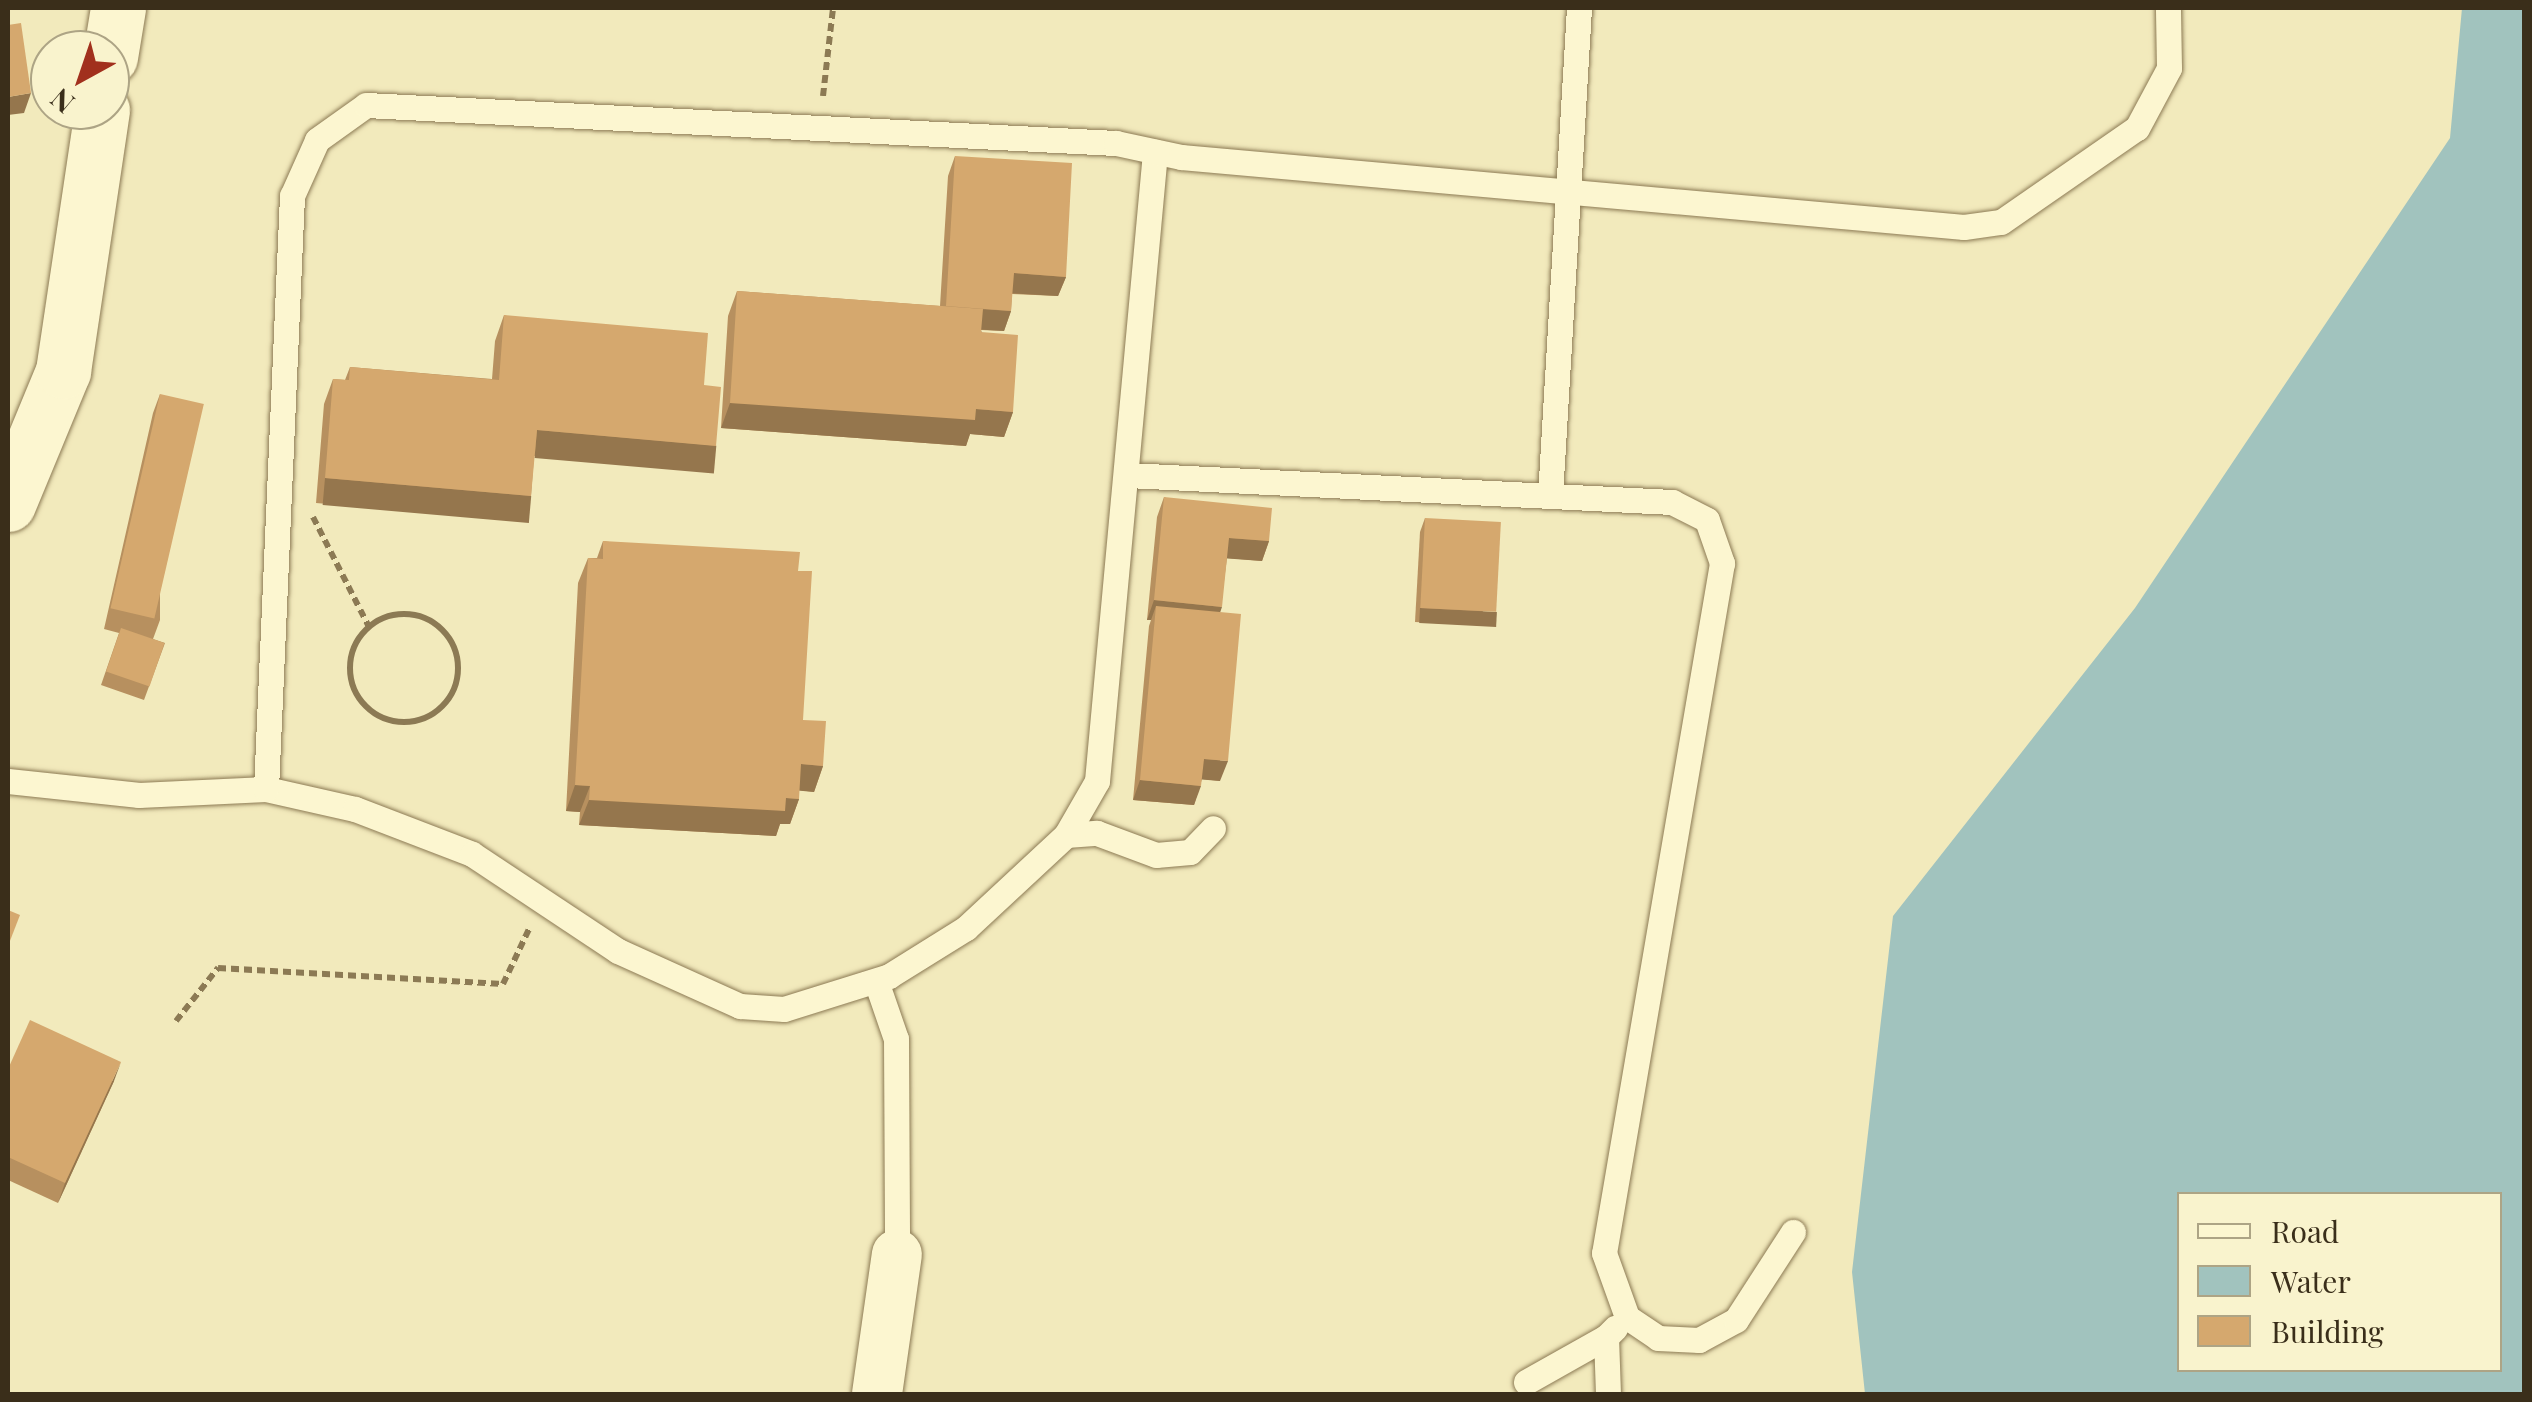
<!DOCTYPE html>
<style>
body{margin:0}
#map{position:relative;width:2532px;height:1402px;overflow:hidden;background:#f2eabc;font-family:"Playfair Display",serif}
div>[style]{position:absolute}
.water>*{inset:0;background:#a1c3be}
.path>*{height:6px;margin-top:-3px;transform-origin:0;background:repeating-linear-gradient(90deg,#8c7a54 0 8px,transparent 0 13px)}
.path>.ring{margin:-3px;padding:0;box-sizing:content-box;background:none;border:6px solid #8c7a54;border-radius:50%}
.roads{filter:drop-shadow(0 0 2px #8c7a54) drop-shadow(0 0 2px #8c7a54)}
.lane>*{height:25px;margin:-12.5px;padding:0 12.5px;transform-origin:12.5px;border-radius:12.5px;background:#fcf6d0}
.street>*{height:50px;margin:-25px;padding:0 25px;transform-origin:25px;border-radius:25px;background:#fcf6d0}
.secondary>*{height:55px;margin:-27.5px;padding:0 27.5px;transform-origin:27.5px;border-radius:27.5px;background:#fcf6d0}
.wall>*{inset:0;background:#b7905f}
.shaded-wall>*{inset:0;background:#95764d;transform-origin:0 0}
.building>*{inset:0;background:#d5a86e;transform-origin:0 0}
span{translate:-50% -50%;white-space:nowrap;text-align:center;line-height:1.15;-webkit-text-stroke:8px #f9f3cd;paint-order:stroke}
.frame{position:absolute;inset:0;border:10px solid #3a2e1a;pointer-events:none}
.legend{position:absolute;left:2177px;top:1192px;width:325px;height:180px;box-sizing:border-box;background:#f9f3cd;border:2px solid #ada485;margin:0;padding:12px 18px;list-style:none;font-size:30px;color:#3a2e1a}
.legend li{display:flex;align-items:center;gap:20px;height:50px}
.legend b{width:50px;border:2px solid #ada485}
.north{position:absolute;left:30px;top:30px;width:100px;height:100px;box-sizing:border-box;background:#f9f3cd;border:2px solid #ada485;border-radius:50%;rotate:220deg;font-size:28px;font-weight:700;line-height:40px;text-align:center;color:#3a2e1a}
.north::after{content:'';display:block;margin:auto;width:35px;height:45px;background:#a1301d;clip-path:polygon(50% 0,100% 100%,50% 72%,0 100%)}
</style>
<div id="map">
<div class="water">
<i style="clip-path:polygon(evenodd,2462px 8px,2524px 8px,2524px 1394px,1865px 1394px,1852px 1272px,1893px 916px,2135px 608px,2450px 138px,2462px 8px,2180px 1194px,2500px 1194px,2500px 1370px,2180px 1370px,2180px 1194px)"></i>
</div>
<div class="path">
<i style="left:823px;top:96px;width:89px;rotate:-83.5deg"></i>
<i style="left:313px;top:517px;width:123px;rotate:63deg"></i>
<i class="ring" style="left:350px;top:614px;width:102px;height:102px"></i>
<i style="left:176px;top:1021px;width:68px;rotate:-51.6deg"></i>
<i style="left:218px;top:968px;width:285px;rotate:3.2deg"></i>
<i style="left:503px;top:984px;width:61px;rotate:-64.7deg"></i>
</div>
<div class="roads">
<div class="lane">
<i style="left:1128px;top:475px;width:545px;rotate:2.84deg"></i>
<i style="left:1672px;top:502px;width:39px;rotate:27deg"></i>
<i style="left:1707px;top:520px;width:46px;rotate:70.8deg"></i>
<i style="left:1722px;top:563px;width:700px;rotate:99.7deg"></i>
<i style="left:1604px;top:1253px;width:68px;rotate:70.2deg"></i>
<i style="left:1627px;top:1317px;width:37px;rotate:34deg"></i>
<i style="left:1658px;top:1338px;width:41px;rotate:2.8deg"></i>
<i style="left:1699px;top:1340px;width:42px;rotate:-28.4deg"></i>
<i style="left:1736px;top:1320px;width:105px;rotate:-57.1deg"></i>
<i style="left:1550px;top:496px;width:489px;rotate:-86.6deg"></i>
<i style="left:8px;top:781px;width:132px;rotate:6.1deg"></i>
<i style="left:139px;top:795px;width:127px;rotate:-2.7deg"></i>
<i style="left:266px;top:789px;width:91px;rotate:12.7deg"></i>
<i style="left:355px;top:809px;width:125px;rotate:21deg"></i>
<i style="left:472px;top:854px;width:175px;rotate:33.6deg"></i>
<i style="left:618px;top:951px;width:134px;rotate:24.3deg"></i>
<i style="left:740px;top:1006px;width:44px;rotate:3.9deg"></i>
<i style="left:784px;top:1009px;width:110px;rotate:-17.4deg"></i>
<i style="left:889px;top:976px;width:91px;rotate:-31.9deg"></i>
<i style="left:966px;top:928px;width:137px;rotate:-42.9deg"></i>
<i style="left:1066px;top:835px;width:62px;rotate:-60.1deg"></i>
<i style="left:1097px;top:781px;width:632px;rotate:-84.73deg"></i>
<i style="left:266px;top:789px;width:594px;rotate:-87.49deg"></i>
<i style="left:292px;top:196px;width:61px;rotate:-65.9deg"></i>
<i style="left:317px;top:140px;width:60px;rotate:-35.5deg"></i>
<i style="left:366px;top:105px;width:751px;rotate:2.9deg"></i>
<i style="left:1116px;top:143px;width:66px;rotate:12.2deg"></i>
<i style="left:1181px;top:157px;width:786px;rotate:5.11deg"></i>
<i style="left:1964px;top:227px;width:37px;rotate:-8deg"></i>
<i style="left:2001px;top:222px;width:165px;rotate:-34.7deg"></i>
<i style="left:2137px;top:128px;width:68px;rotate:-61.9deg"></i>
<i style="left:2169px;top:68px;width:60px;rotate:-91deg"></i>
<i style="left:1066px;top:835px;width:31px;rotate:-4deg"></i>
<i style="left:1097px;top:833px;width:63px;rotate:20.4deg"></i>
<i style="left:1156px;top:855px;width:34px;rotate:-5deg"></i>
<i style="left:1190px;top:852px;width:33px;rotate:-46deg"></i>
<i style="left:876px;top:981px;width:61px;rotate:71deg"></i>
<i style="left:896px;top:1039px;width:215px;rotate:89.7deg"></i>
<i style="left:1526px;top:1382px;width:92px;rotate:-29.4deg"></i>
<i style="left:1608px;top:1394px;width:57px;rotate:-92deg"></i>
<i style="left:1606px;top:1337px;width:13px;rotate:-45deg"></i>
</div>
<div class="street">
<i style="left:877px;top:1394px;width:141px;rotate:-81.9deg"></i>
</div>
<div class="secondary">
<i style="left:110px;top:57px;width:50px;rotate:-80.7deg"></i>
<i style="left:8px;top:504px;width:144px;rotate:-67.5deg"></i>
<i style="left:63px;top:371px;width:264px;rotate:-81.5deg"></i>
</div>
</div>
<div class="wall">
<i style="clip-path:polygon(955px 156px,1066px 277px,1058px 296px,1012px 294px,1011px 311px,1004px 331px,981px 330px,1013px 412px,1004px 437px,970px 434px,966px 446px,721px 428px,728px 316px,737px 291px,940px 306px,948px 176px)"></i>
<i style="clip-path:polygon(504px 315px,704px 385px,716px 446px,706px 471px,534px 456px,531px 496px,522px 521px,316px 503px,324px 404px,333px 379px,345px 380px,350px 367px,492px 379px,495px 341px)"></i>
<i style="clip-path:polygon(160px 394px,160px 620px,153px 639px,165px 643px,144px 700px,101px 685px,119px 633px,104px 629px,153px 413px)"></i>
<i style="clip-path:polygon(1164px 497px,1269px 541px,1262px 561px,1227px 558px,1220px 612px,1220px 781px,1202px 779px,1194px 805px,1133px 800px,1149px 626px,1151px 620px,1147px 620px,1157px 517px)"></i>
<i style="clip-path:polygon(1425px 518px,1492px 626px,1415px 622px,1420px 532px)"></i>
<i style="clip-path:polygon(603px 541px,798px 571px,803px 720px,823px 766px,814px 792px,799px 790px,799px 799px,790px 824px,780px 824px,776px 836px,579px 825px,580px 812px,566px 811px,578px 583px,588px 558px,597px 558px)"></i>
<i style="clip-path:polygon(8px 1069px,114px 1081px,58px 1203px,8px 1180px)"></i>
</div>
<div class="shaded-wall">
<i style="clip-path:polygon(31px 93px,24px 113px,8px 115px,8px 97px)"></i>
<i style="clip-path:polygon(1014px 273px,1066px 277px,1058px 296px,1006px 293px)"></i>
<i style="clip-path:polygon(946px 307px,1011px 311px,1004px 331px,939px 327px)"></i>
<i style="clip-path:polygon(730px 403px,976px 409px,1013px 412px,1004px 437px,970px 434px,966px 446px,721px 428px)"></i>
<i style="left:537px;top:430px;width:180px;height:28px;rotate:5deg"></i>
<i style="left:325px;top:478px;width:207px;height:27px;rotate:5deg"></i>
<i style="clip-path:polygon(1229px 538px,1269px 541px,1262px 561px,1221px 558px)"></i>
<i style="clip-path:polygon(1154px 600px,1222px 607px,1215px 627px,1156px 606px,1151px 620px,1147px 620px)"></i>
<i style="left:1420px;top:608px;width:77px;height:15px;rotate:3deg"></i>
<i style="clip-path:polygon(1204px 759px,1228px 761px,1220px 781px,1196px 779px)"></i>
<i style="clip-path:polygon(801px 764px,823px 766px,814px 792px,792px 790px)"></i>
<i style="clip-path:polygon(1140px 780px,1201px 786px,1194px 805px,1133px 800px)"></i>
<i style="clip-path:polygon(575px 785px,590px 786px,580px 812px,566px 811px)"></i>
<i style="clip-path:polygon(786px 798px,799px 799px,790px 824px,780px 824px,776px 836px,579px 825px,589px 800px)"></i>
<i style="clip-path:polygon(121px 1062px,114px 1081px,58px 1203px,65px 1183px)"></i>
</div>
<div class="building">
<i style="clip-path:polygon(21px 23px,31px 93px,8px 97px,8px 25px)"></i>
<i style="clip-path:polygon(955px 156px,1072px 163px,1066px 277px,1014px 273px,1011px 311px,946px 306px)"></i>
<i style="clip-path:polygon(737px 291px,983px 309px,981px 332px,1018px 335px,1013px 412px,976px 409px,975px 420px,730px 403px)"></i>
<i style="clip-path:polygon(504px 315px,708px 333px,704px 385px,721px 387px,716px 446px,537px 430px,531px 496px,325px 478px,333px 379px,349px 380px,350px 367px,499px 380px)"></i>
<i style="left:160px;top:394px;width:45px;height:220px;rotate:13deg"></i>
<i style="clip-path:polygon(1164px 497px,1272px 508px,1269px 541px,1229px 538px,1222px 607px,1154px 600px)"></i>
<i style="left:1425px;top:518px;width:76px;height:90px;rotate:3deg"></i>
<i style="clip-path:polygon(603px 541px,800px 552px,798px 571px,812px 571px,803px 720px,826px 721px,823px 766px,801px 764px,799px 799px,786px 798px,785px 811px,589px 800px,590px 786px,575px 785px,588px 558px,603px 559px)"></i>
<i style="clip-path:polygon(1156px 606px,1241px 614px,1228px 761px,1204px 759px,1201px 786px,1140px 780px)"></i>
<i style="left:121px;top:628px;width:46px;height:46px;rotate:19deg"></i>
<i style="clip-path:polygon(8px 910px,20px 915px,8px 946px)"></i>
<i style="clip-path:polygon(30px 1020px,121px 1062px,65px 1183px,8px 1157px,8px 1069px)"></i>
</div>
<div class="frame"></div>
<ul class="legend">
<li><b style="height:12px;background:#fcf6d0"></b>Road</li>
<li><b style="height:28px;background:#a1c3be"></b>Water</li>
<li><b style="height:28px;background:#d5a86e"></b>Building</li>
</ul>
<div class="north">N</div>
</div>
